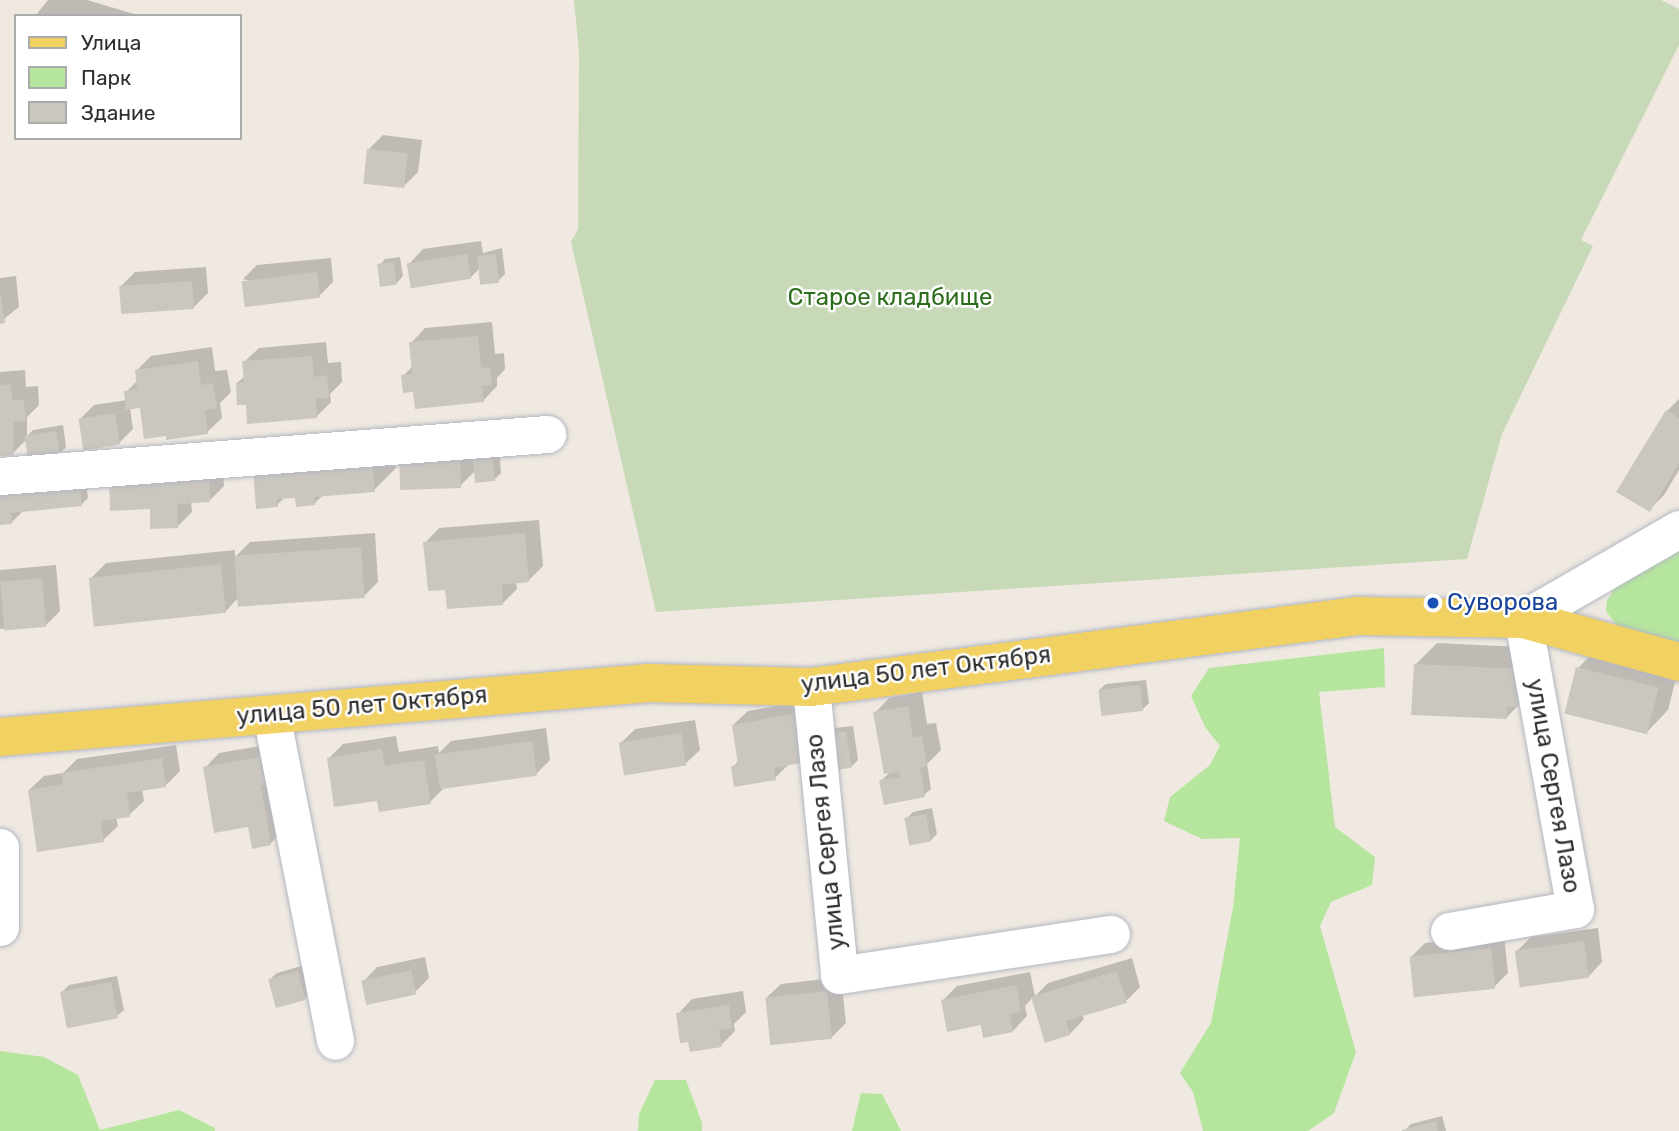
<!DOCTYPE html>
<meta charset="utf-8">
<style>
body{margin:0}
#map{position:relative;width:1679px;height:1131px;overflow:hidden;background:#efe9e1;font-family:Rubik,sans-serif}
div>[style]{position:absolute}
.green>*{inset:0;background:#b6e59e}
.cemetery>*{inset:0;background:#c8d9b8}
.shadow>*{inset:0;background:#0003}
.building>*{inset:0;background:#cbc7bf;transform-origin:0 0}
.roads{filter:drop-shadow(0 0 2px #b4b7c1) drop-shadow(0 0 2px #b4b7c1)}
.minor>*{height:37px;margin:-18.5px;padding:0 18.5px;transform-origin:18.5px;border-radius:18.5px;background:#fff}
.major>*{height:38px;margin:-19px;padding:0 19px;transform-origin:19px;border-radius:19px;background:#f2d163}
.dots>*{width:19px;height:19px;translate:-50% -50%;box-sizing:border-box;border:4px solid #fff;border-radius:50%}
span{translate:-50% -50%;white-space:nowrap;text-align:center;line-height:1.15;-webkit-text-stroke:5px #fff;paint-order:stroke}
.park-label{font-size:24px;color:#2c6e1b}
.transit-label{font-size:24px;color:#164399}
.left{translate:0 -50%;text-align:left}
.street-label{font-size:24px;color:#2e2e2e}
.legend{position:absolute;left:14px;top:14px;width:228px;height:126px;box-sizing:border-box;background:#fff;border:2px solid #ababab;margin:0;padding:9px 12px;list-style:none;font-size:21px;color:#2e2e2e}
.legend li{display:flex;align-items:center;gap:14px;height:35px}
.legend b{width:35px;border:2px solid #ababab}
</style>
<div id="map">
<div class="green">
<i style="clip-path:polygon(1679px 546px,1679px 646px,1617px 626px,1606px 611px,1607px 600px,1619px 583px)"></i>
<i style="clip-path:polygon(1384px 648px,1385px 687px,1319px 692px,1335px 827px,1375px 857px,1372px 885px,1331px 902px,1320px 926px,1356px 1052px,1334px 1113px,1308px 1131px,1203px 1131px,1193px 1092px,1180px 1073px,1211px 1023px,1233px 908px,1240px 838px,1202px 839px,1164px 821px,1170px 797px,1210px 765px,1220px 746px,1205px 727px,1191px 696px,1209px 668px)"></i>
<i style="clip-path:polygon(0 1051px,44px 1057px,78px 1075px,100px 1130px,179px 1110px,215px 1128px,215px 1131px,0 1131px)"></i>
<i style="clip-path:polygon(655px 1080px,686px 1080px,702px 1123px,702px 1131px,638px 1131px,639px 1114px)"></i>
<i style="clip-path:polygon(861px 1093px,882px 1094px,901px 1131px,852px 1131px)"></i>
</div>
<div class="cemetery">
<i style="clip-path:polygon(574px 0,1661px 0,1679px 9px,1679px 45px,1581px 240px,1593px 246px,1502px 434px,1467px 559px,656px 612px,571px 242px,578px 229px,579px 52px)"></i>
</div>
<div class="shadow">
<i style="clip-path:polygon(48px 0,87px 0,141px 16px,35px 16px)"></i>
<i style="clip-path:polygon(383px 135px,422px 140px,418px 172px,403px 187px,369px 149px)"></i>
<i style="clip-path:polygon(481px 241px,483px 253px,502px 248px,505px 274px,498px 281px,480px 268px,470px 278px,409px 264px,423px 249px)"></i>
<i style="clip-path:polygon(400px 257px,403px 276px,397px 283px,379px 266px,385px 259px)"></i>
<i style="clip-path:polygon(331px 258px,333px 282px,319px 296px,243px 279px,257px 265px)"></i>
<i style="clip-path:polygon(206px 267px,208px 293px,193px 308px,121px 286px,135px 272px)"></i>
<i style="clip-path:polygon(16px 276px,19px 307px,0 322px,0 278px)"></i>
<i style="clip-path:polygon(492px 322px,495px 354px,504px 353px,505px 369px,497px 378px,497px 386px,483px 401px,415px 390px,403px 376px,413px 366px,411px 343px,425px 328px)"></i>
<i style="clip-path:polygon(326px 342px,328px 363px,341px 362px,342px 382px,330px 394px,331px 402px,316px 417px,247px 403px,237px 383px,245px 376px,244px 362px,259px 348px)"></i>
<i style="clip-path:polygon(212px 347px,215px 371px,227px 370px,231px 392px,220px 403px,222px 418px,207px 432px,142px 406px,130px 408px,133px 429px,119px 443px,79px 420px,94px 405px,127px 400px,126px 392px,138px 380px,137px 370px,151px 356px)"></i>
<i style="clip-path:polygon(25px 370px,26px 387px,38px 386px,39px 405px,27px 417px,27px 436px,33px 430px,63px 425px,66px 447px,60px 453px,26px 440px,12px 454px,0 454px,0 372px)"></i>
<i style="clip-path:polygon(1679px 399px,1679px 470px,1664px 495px,1649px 510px,1667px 411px)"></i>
<i style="clip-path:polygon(393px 436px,396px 468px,374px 490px,323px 495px,314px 504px,297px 496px,285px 497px,277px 505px,258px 507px)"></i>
<i style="clip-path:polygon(415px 444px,499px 446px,501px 473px,494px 480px,475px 471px,460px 486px)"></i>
<i style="clip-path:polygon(223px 459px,224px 486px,209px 501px,191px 501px,192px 512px,178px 526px,151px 507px)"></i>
<i style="clip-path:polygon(0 473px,86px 480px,88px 498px,81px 505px,24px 510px,12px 522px,0 523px)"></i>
<i style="clip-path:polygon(539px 520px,543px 566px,529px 580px,516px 582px,517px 589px,503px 603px,425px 543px,439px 528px)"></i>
<i style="clip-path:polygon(375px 533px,378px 582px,364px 596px,238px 598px,225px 612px,91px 578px,106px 563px,235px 550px,235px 557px,250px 542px)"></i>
<i style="clip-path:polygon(56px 565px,60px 611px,46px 625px,0 629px,0 570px)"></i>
<i style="clip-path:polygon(1437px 643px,1541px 648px,1539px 684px,1506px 718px,1416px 664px)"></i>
<i style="clip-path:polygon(1599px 647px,1679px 666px,1668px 710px,1647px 732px,1578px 668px)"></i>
<i style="clip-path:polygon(1146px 680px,1149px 703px,1142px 710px,1099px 690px,1106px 684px)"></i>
<i style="clip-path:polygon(922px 692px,927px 724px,936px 723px,941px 750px,927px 764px,931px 789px,924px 795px,881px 781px,891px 771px,875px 713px,889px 698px)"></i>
<i style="clip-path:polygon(812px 700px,790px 763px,775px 778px,733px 767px,739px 760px,733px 725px,748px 711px)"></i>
<i style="clip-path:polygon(695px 720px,700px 750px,685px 764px,621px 743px,635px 729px)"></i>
<i style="clip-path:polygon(853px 726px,858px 760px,851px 767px,828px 735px,835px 728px)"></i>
<i style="clip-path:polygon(546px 728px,550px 760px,536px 774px,444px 788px,430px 802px,379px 799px,329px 758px,343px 744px,396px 736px,399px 752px,438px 746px,439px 753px,451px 741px)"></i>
<i style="clip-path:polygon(279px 743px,284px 829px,270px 844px,250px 825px,205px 768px,219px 753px)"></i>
<i style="clip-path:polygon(176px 745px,180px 771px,166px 785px,142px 789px,144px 801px,129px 815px,116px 817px,118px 826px,103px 840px,29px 790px,44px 776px,63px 773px,77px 759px)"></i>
<i style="clip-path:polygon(932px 808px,937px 834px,930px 841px,906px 819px,913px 812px)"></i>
<i style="clip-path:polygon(1598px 928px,1602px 962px,1588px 977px,1517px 951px,1531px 937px)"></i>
<i style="clip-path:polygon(1504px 935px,1508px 973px,1494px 987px,1411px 957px,1425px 943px)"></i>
<i style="clip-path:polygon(425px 957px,429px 978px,415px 992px,363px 982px,377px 967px)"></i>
<i style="clip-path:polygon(1132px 958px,1140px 987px,1126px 1001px,1082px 1014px,1084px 1019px,1070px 1034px,1033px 997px,1025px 1006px,1027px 1016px,1013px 1031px,983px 1023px,943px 1000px,957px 986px,1030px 972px,1035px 996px,1048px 983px)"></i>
<i style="clip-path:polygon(305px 965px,312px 991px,305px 998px,270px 979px,277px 973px)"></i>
<i style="clip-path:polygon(117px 976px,124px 1010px,117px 1016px,62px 992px,69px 985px)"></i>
<i style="clip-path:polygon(841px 977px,846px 1023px,831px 1038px,766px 998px,781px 984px)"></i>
<i style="clip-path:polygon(743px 991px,746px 1012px,734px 1024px,735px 1031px,721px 1045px,678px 1014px,692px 999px)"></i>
<i style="clip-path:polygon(1442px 1116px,1446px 1131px,1404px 1131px,1411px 1124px)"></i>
</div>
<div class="building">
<i style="left:367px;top:149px;width:41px;height:35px;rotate:6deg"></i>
<i style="left:467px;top:254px;width:25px;height:61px;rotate:81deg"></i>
<i style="left:496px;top:254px;width:29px;height:19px;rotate:84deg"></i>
<i style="left:394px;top:262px;width:23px;height:17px;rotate:83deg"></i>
<i style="left:317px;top:272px;width:26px;height:76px;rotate:83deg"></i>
<i style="left:192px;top:281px;width:28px;height:73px;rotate:86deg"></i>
<i style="clip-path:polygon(0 290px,5px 323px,0 324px)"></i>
<i style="clip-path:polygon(478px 336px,481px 368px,490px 367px,492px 385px,482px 386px,484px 402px,415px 409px,413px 392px,403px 393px,401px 375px,412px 374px,409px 342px)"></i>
<i style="clip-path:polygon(312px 356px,314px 377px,327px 375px,329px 398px,316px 399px,317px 418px,247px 424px,246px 405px,237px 405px,236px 383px,244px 382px,242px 361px)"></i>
<i style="clip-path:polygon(198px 361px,201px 385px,213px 383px,217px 408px,205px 410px,208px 434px,166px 440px,166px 436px,144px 439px,140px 408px,126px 410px,124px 391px,137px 389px,135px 370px)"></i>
<i style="clip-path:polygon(11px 384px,12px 400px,24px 400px,26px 421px,14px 422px,13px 455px,0 456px,0 385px)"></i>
<i style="clip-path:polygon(1666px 410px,1679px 418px,1679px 463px,1650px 512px,1616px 492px)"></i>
<i style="left:115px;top:413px;width:32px;height:37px;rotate:81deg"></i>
<i style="left:56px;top:431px;width:24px;height:32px;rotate:81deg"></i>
<i style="left:492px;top:452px;width:29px;height:20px;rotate:84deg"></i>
<i style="left:460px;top:454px;width:34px;height:61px;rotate:88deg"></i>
<i style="clip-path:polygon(372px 457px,375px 492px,314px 497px,315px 505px,296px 507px,295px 498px,277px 499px,278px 507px,256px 509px,253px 468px)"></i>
<i style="clip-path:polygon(209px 472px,210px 502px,177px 504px,178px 528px,150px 529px,150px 509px,110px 511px,109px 477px)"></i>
<i style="clip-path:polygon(0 485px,80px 486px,82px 506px,11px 513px,12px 524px,0 525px)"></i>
<i style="clip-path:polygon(525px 533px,529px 582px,502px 585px,503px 605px,447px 609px,445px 590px,428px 591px,423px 542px)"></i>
<i style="left:361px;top:547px;width:51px;height:127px;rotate:86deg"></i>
<i style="left:221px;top:564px;width:49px;height:133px;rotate:84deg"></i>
<i style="left:42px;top:578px;width:49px;height:42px;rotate:85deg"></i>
<i style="clip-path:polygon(1414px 664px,1520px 669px,1518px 707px,1507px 707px,1507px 719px,1411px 715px)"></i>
<i style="left:1576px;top:667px;width:85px;height:48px;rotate:14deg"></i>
<i style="left:1140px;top:685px;width:26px;height:42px;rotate:83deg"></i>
<i style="clip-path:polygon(908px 706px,913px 738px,922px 736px,927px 766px,920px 768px,925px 797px,884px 805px,879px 780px,900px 777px,899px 772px,884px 774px,873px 712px)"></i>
<i style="clip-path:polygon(798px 713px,806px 762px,774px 768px,776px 780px,734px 787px,731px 766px,738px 765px,732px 725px)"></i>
<i style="left:846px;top:731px;width:37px;height:20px;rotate:81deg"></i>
<i style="left:681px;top:733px;width:33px;height:63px;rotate:81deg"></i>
<i style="left:532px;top:741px;width:35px;height:98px;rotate:82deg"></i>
<i style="clip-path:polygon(382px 749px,385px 766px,424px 760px,431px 804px,379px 812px,377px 801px,334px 807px,327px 758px)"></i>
<i style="clip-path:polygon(265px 756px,270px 784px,261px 786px,271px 845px,252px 849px,248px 827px,214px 833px,203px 767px)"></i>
<i style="clip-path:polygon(162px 758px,166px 787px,127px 793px,130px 817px,101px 821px,104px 842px,37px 852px,28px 790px,63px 784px,61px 773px)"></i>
<i style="left:926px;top:814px;width:28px;height:22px;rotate:80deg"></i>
<i style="left:1584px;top:941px;width:37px;height:70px;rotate:82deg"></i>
<i style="left:1491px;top:948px;width:41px;height:82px;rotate:84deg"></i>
<i style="left:411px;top:970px;width:25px;height:51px;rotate:78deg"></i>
<i style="left:298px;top:971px;width:30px;height:31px;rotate:75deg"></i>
<i style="clip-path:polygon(1117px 971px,1127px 1003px,1066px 1021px,1070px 1035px,1045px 1043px,1031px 997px)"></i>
<i style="left:111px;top:982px;width:37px;height:52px;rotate:79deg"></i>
<i style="clip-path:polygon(1016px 985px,1021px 1012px,1010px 1014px,1013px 1032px,983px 1038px,981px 1025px,947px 1032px,941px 1000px)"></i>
<i style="left:827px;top:991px;width:48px;height:62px;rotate:84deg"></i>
<i style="clip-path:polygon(729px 1005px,732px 1028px,719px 1030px,722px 1047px,690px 1052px,688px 1042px,680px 1043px,676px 1013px)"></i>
<i style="clip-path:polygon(1436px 1121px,1438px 1131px,1402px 1131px,1402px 1130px)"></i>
</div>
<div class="roads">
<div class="minor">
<i style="left:0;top:476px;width:549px;rotate:-4.39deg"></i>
<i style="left:811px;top:687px;width:289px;rotate:84.4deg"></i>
<i style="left:839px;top:975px;width:275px;rotate:-8.6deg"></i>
<i style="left:271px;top:714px;width:333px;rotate:78.9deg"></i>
<i style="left:0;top:847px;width:80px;rotate:90deg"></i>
<i style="left:1449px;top:931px;width:128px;rotate:-9.9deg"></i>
<i style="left:1575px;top:909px;width:295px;rotate:-100.2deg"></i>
<i style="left:1523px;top:619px;width:180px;rotate:-30deg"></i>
</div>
<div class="major">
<i style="left:0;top:737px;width:651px;rotate:-4.76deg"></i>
<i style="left:649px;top:683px;width:162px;rotate:1.4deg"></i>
<i style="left:811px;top:687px;width:552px;rotate:-7.4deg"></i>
<i style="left:1358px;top:616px;width:165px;rotate:1deg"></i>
<i style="left:1523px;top:619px;width:162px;rotate:15.4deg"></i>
</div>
</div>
<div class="dots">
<i style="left:1433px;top:603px;background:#1a4fb4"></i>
</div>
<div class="park-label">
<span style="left:890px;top:298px">Старое кладбище</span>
</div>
<div class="transit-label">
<span class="left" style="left:1447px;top:603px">Суворова</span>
</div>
<div class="street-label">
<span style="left:926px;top:670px;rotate:-7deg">улица 50 лет Октября</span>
<span style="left:362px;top:706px;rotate:-5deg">улица 50 лет Октября</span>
<span style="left:1553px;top:786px;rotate:80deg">улица Сергея Лазо</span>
<span style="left:826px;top:842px;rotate:-96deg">улица Сергея Лазо</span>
</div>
<ul class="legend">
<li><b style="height:9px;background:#f2d163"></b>Улица</li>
<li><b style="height:19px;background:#b6e59e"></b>Парк</li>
<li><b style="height:19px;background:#cbc7bf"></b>Здание</li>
</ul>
</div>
